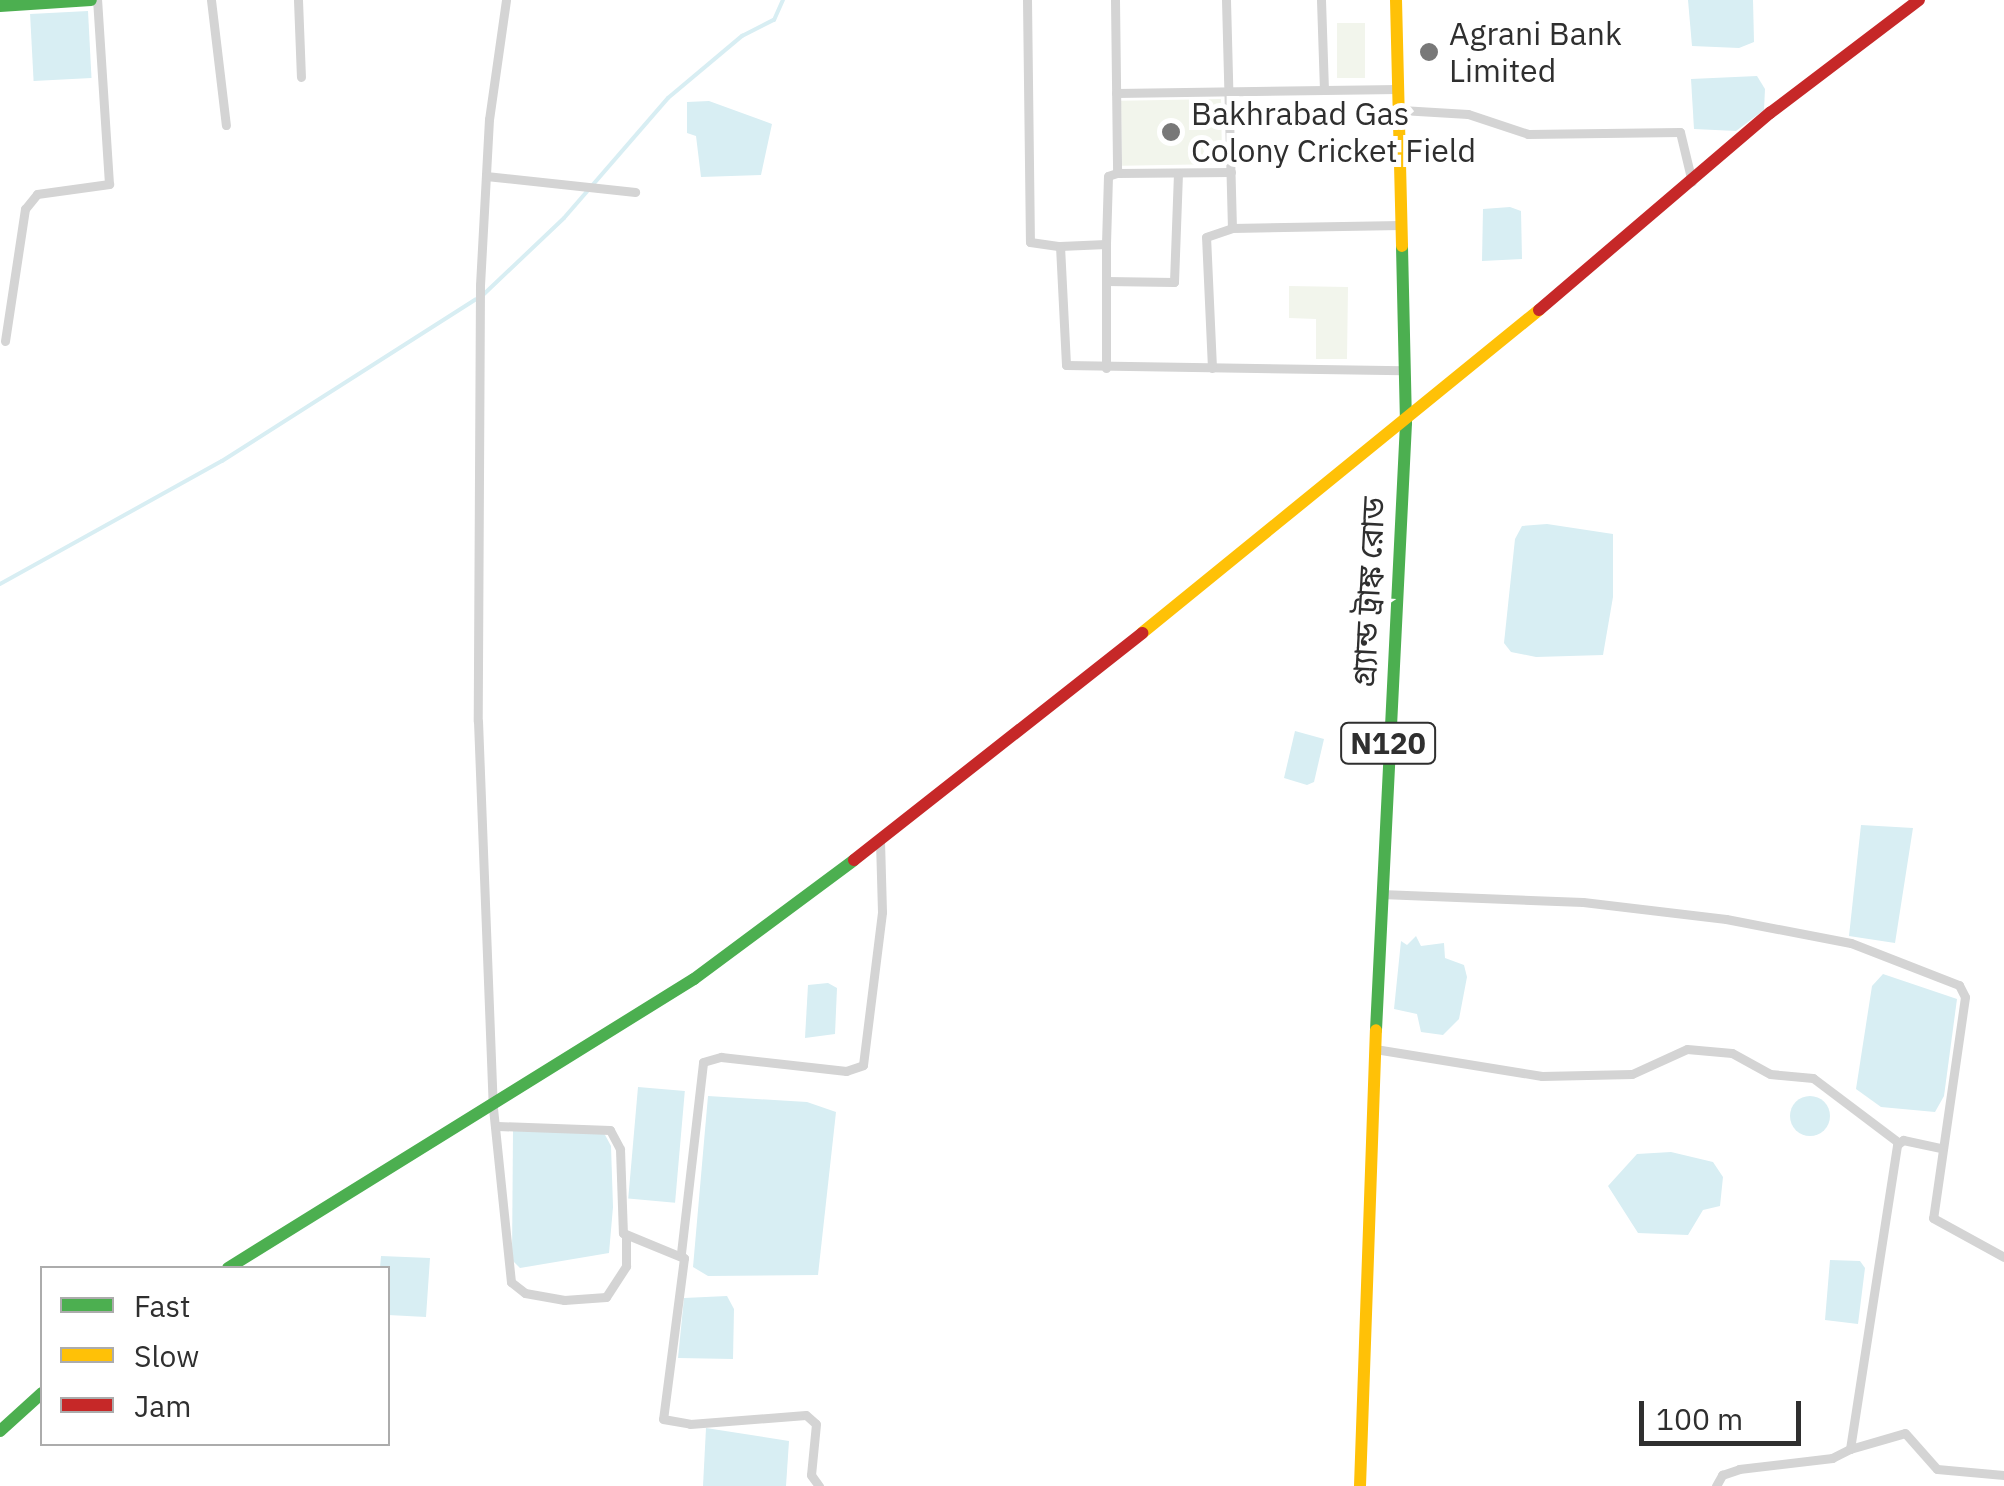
<!DOCTYPE html>
<meta charset="utf-8">
<style>
body{margin:0}
#map{position:relative;width:2004px;height:1486px;overflow:hidden;background:#fff;font-family:"IBM Plex Sans","Noto Sans Bengali",sans-serif}
div>[style]{position:absolute}
.green>*{inset:0;background:#f2f5ec;transform-origin:0 0}
.water>*{inset:0;background:#d8eef3;transform-origin:0 0}
.round{border-radius:50%}
.stream>*{height:4px;margin:-2px;padding:0 2px;transform-origin:2px;border-radius:2px;background:#d8eef3}
.street>*{height:9px;margin:-4.5px;padding:0 4.5px;transform-origin:4.5px;border-radius:4.5px;background:#d4d4d4}
.fast>*{height:12px;margin:-6px;padding:0 6px;transform-origin:6px;border-radius:6px;background:#4caf50}
.slow>*{height:12px;margin:-6px;padding:0 6px;transform-origin:6px;border-radius:6px;background:#ffc107}
.jam>*{height:12px;margin:-6px;padding:0 6px;transform-origin:6px;border-radius:6px;background:#c62828}
.dots>*{width:28px;height:28px;translate:-50% -50%;box-sizing:border-box;border:5px solid #fff;border-radius:50%}
span{translate:-50% -50%;white-space:nowrap;text-align:center;line-height:1.15;-webkit-text-stroke:10px #fff;paint-order:stroke}
.shield-label span{padding:2px 8px;background:#fff;border:2px solid;border-radius:8px;-webkit-text-stroke-width:0}
.shield-label{font-size:30px;color:#2f2f2f;font-weight:700}
.poi-label{font-size:32px;color:#2f2f2f}
.left{translate:0 -50%;text-align:left}
.street-label{font-size:32px;color:#2f2f2f}
.legend{position:absolute;left:40px;top:1266px;width:350px;height:180px;box-sizing:border-box;background:#fff;border:2px solid #acacac;margin:0;padding:12px 18px;list-style:none;font-size:30px;color:#2f2f2f}
.legend li{display:flex;align-items:center;gap:20px;height:50px}
.legend b{width:50px;border:2px solid #acacac}
.scale{position:absolute;left:1639px;top:1401px;width:162px;height:45px;box-sizing:border-box;border:5px solid #2f2f2f;border-top:0;padding-left:12px;font-size:30px;line-height:35px;white-space:nowrap;color:#2f2f2f;-webkit-text-stroke:8px #fff;paint-order:stroke}
</style>
<div id="map">
<div class="green">
<i style="left:1337px;top:23px;width:28px;height:55px"></i>
<i style="left:1221px;top:99px;width:65px;height:100px;rotate:89deg"></i>
<i style="clip-path:polygon(1289px 286px,1348px 287px,1347px 359px,1316px 359px,1316px 319px,1289px 318px)"></i>
</div>
<div class="water">
<i style="clip-path:polygon(1688px 0,1753px 0,1754px 42px,1739px 48px,1692px 46px)"></i>
<i style="left:88px;top:11px;width:67px;height:58px;rotate:87deg"></i>
<i style="clip-path:polygon(1757px 76px,1765px 89px,1764px 110px,1736px 131px,1694px 129px,1691px 79px)"></i>
<i style="clip-path:polygon(709px 101px,772px 124px,761px 175px,701px 177px,696px 136px,687px 133px,687px 102px)"></i>
<i style="clip-path:polygon(1510px 207px,1521px 211px,1522px 259px,1482px 261px,1483px 209px)"></i>
<i style="clip-path:polygon(1547px 524px,1613px 534px,1613px 597px,1603px 655px,1536px 657px,1511px 652px,1504px 643px,1515px 539px,1522px 526px)"></i>
<i style="clip-path:polygon(1295px 731px,1324px 739px,1314px 782px,1307px 785px,1284px 778px)"></i>
<i style="clip-path:polygon(1861px 825px,1913px 828px,1895px 943px,1849px 936px)"></i>
<i style="clip-path:polygon(1416px 936px,1421px 946px,1444px 943px,1445px 958px,1464px 965px,1467px 977px,1459px 1019px,1443px 1035px,1421px 1032px,1417px 1014px,1394px 1009px,1401px 941px,1407px 945px)"></i>
<i style="clip-path:polygon(1883px 974px,1957px 999px,1944px 1096px,1935px 1112px,1881px 1107px,1856px 1089px,1872px 986px)"></i>
<i style="clip-path:polygon(828px 983px,837px 988px,835px 1034px,805px 1038px,808px 985px)"></i>
<i style="left:638px;top:1087px;width:47px;height:112px;rotate:5deg"></i>
<i style="clip-path:polygon(708px 1096px,807px 1102px,836px 1112px,818px 1275px,708px 1276px,693px 1267px)"></i>
<i class="round" style="left:1790px;top:1096px;width:40px;height:40px"></i>
<i style="clip-path:polygon(513px 1130px,604px 1133px,611px 1146px,613px 1207px,609px 1253px,520px 1268px,512px 1260px)"></i>
<i style="clip-path:polygon(1671px 1152px,1713px 1162px,1723px 1177px,1720px 1206px,1703px 1210px,1688px 1235px,1638px 1233px,1608px 1186px,1637px 1154px)"></i>
<i style="clip-path:polygon(381px 1256px,430px 1258px,426px 1317px,388px 1315px,388px 1268px,380px 1268px)"></i>
<i style="clip-path:polygon(1830px 1260px,1860px 1261px,1865px 1268px,1858px 1324px,1825px 1320px)"></i>
<i style="clip-path:polygon(727px 1296px,734px 1309px,733px 1359px,678px 1358px,684px 1298px)"></i>
<i style="clip-path:polygon(706px 1428px,789px 1441px,786px 1486px,703px 1486px)"></i>
</div>
<div class="stream">
<i style="left:484px;top:294px;width:110px;rotate:-43.5deg"></i>
<i style="left:564px;top:218px;width:159px;rotate:-49.1deg"></i>
<i style="left:668px;top:98px;width:97px;rotate:-40deg"></i>
<i style="left:742px;top:36px;width:36px;rotate:-27deg"></i>
<i style="left:774px;top:20px;width:22px;rotate:-66deg"></i>
<i style="left:0;top:584px;width:254px;rotate:-29deg"></i>
<i style="left:222px;top:461px;width:301px;rotate:-32.5deg"></i>
</div>
<div class="street">
<i style="left:211px;top:0;width:126px;rotate:83.2deg"></i>
<i style="left:298px;top:0;width:77px;rotate:87.8deg"></i>
<i style="left:506px;top:0;width:120px;rotate:98.1deg"></i>
<i style="left:489px;top:119px;width:166px;rotate:93.1deg"></i>
<i style="left:480px;top:285px;width:436px;rotate:90.3deg"></i>
<i style="left:478px;top:721px;width:387px;rotate:87.8deg"></i>
<i style="left:493px;top:1108px;width:175px;rotate:84.1deg"></i>
<i style="left:511px;top:1282px;width:18px;rotate:38deg"></i>
<i style="left:525px;top:1293px;width:40px;rotate:10deg"></i>
<i style="left:564px;top:1300px;width:42px;rotate:-4.1deg"></i>
<i style="left:606px;top:1297px;width:37px;rotate:-57deg"></i>
<i style="left:626px;top:1266px;width:28px;rotate:-90deg"></i>
<i style="left:1027px;top:0;width:242px;rotate:89.3deg"></i>
<i style="left:1030px;top:242px;width:30px;rotate:8deg"></i>
<i style="left:1115px;top:0;width:173px;rotate:89.3deg"></i>
<i style="left:1117px;top:173px;width:114px;rotate:-0.5deg"></i>
<i style="left:1226px;top:0;width:228px;rotate:88.5deg"></i>
<i style="left:1232px;top:228px;width:169px;rotate:-1deg"></i>
<i style="left:1321px;top:0;width:90px;rotate:88.1deg"></i>
<i style="left:1116px;top:93px;width:282px;rotate:-0.8deg"></i>
<i style="left:1401px;top:110px;width:67px;rotate:3.4deg"></i>
<i style="left:1468px;top:114px;width:63px;rotate:18.4deg"></i>
<i style="left:1528px;top:134px;width:152px;rotate:-0.8deg"></i>
<i style="left:1680px;top:132px;width:51px;rotate:76.5deg"></i>
<i style="left:1117px;top:173px;width:9px;rotate:162deg"></i>
<i style="left:1108px;top:176px;width:68px;rotate:91.7deg"></i>
<i style="left:1106px;top:244px;width:46px;rotate:177.5deg"></i>
<i style="left:1060px;top:246px;width:119px;rotate:87.1deg"></i>
<i style="left:1066px;top:365px;width:337px;rotate:0.9deg"></i>
<i style="left:486px;top:176px;width:150px;rotate:6.1deg"></i>
<i style="left:1106px;top:281px;width:68px;rotate:0.8deg"></i>
<i style="left:1174px;top:282px;width:109px;rotate:-87.9deg"></i>
<i style="left:5px;top:341px;width:134px;rotate:-81.4deg"></i>
<i style="left:25px;top:209px;width:19px;rotate:-51deg"></i>
<i style="left:37px;top:194px;width:73px;rotate:-7.9deg"></i>
<i style="left:109px;top:184px;width:184px;rotate:-93.7deg"></i>
<i style="left:1106px;top:368px;width:124px;rotate:-90deg"></i>
<i style="left:1212px;top:368px;width:131px;rotate:-92.6deg"></i>
<i style="left:1206px;top:237px;width:28px;rotate:-19deg"></i>
<i style="left:1381px;top:894px;width:202px;rotate:2.3deg"></i>
<i style="left:1583px;top:902px;width:144px;rotate:6.8deg"></i>
<i style="left:1726px;top:919px;width:127px;rotate:10.9deg"></i>
<i style="left:1851px;top:943px;width:116px;rotate:21.3deg"></i>
<i style="left:1959px;top:985px;width:13px;rotate:63deg"></i>
<i style="left:1965px;top:997px;width:223px;rotate:98.2deg"></i>
<i style="left:1933px;top:1218px;width:81px;rotate:28.8deg"></i>
<i style="left:1375px;top:1049px;width:169px;rotate:9.2deg"></i>
<i style="left:1542px;top:1076px;width:90px;rotate:-1.3deg"></i>
<i style="left:1632px;top:1074px;width:60px;rotate:-24.4deg"></i>
<i style="left:1687px;top:1049px;width:45px;rotate:5.1deg"></i>
<i style="left:1732px;top:1053px;width:43px;rotate:28.9deg"></i>
<i style="left:1770px;top:1074px;width:43px;rotate:5.3deg"></i>
<i style="left:1813px;top:1078px;width:106px;rotate:37deg"></i>
<i style="left:498px;top:1126px;width:112px;rotate:2deg"></i>
<i style="left:610px;top:1130px;width:21px;rotate:62deg"></i>
<i style="left:620px;top:1149px;width:84px;rotate:88deg"></i>
<i style="left:623px;top:1233px;width:66px;rotate:22.3deg"></i>
<i style="left:684px;top:1258px;width:162px;rotate:97.4deg"></i>
<i style="left:663px;top:1419px;width:27px;rotate:10deg"></i>
<i style="left:690px;top:1424px;width:116px;rotate:-4.4deg"></i>
<i style="left:806px;top:1415px;width:13px;rotate:42deg"></i>
<i style="left:816px;top:1424px;width:51px;rotate:95.6deg"></i>
<i style="left:811px;top:1475px;width:14px;rotate:54deg"></i>
<i style="left:681px;top:1253px;width:192px;rotate:-83.4deg"></i>
<i style="left:703px;top:1062px;width:19px;rotate:-16deg"></i>
<i style="left:721px;top:1057px;width:126px;rotate:6.4deg"></i>
<i style="left:846px;top:1071px;width:18px;rotate:-19deg"></i>
<i style="left:863px;top:1065px;width:154px;rotate:-82.9deg"></i>
<i style="left:882px;top:912px;width:71px;rotate:-91.6deg"></i>
<i style="left:1850px;top:1449px;width:57px;rotate:-16.2deg"></i>
<i style="left:1905px;top:1433px;width:48px;rotate:48.4deg"></i>
<i style="left:1937px;top:1469px;width:67px;rotate:5.1deg"></i>
<i style="left:1716px;top:1486px;width:13px;rotate:-61deg"></i>
<i style="left:1722px;top:1475px;width:18px;rotate:-19deg"></i>
<i style="left:1739px;top:1469px;width:94px;rotate:-6.7deg"></i>
<i style="left:1832px;top:1458px;width:20px;rotate:-27deg"></i>
<i style="left:1850px;top:1449px;width:308px;rotate:-81.2deg"></i>
<i style="left:1897px;top:1145px;width:8px;rotate:-40deg"></i>
<i style="left:1903px;top:1140px;width:40px;rotate:12deg"></i>
</div>
<div class="fast">
<i style="left:0;top:6px;width:91px;rotate:-3.8deg"></i>
<i style="left:1376px;top:1030px;width:608px;rotate:-87.17deg"></i>
<i style="left:1406px;top:423px;width:177px;rotate:-91.3deg"></i>
<i style="left:228px;top:1268px;width:548px;rotate:-31.81deg"></i>
<i style="left:694px;top:979px;width:199px;rotate:-36.6deg"></i>
<i style="left:0;top:1431px;width:57px;rotate:-42.1deg"></i>
</div>
<div class="slow">
<i style="left:1396px;top:0;width:246px;rotate:88.6deg"></i>
<i style="left:1142px;top:633px;width:512px;rotate:-39.13deg"></i>
<i style="left:1360px;top:1486px;width:456px;rotate:-88deg"></i>
</div>
<div class="jam">
<i style="left:1539px;top:310px;width:304px;rotate:-40.5deg"></i>
<i style="left:1770px;top:113px;width:187px;rotate:-37.2deg"></i>
<i style="left:854px;top:860px;width:367px;rotate:-38.2deg"></i>
</div>
<div class="dots">
<i style="left:1429px;top:52px;background:#787878"></i>
<i style="left:1171px;top:132px;background:#787878"></i>
</div>
<div class="shield-label">
<span style="left:1388px;top:743px">N120</span>
</div>
<div class="poi-label">
<span class="left" style="left:1449px;top:52px">Agrani Bank<br>Limited</span>
<span class="left" style="left:1191px;top:132px">Bakhrabad Gas<br>Colony Cricket Field</span>
</div>
<div class="street-label">
<span style="left:1368px;top:592px;rotate:-87deg">গ্র্যান্ড ট্রাঙ্ক রোড</span>
</div>
<ul class="legend">
<li><b style="height:12px;background:#4caf50"></b>Fast</li>
<li><b style="height:12px;background:#ffc107"></b>Slow</li>
<li><b style="height:12px;background:#c62828"></b>Jam</li>
</ul>
<div class="scale">100 m</div>
</div>
